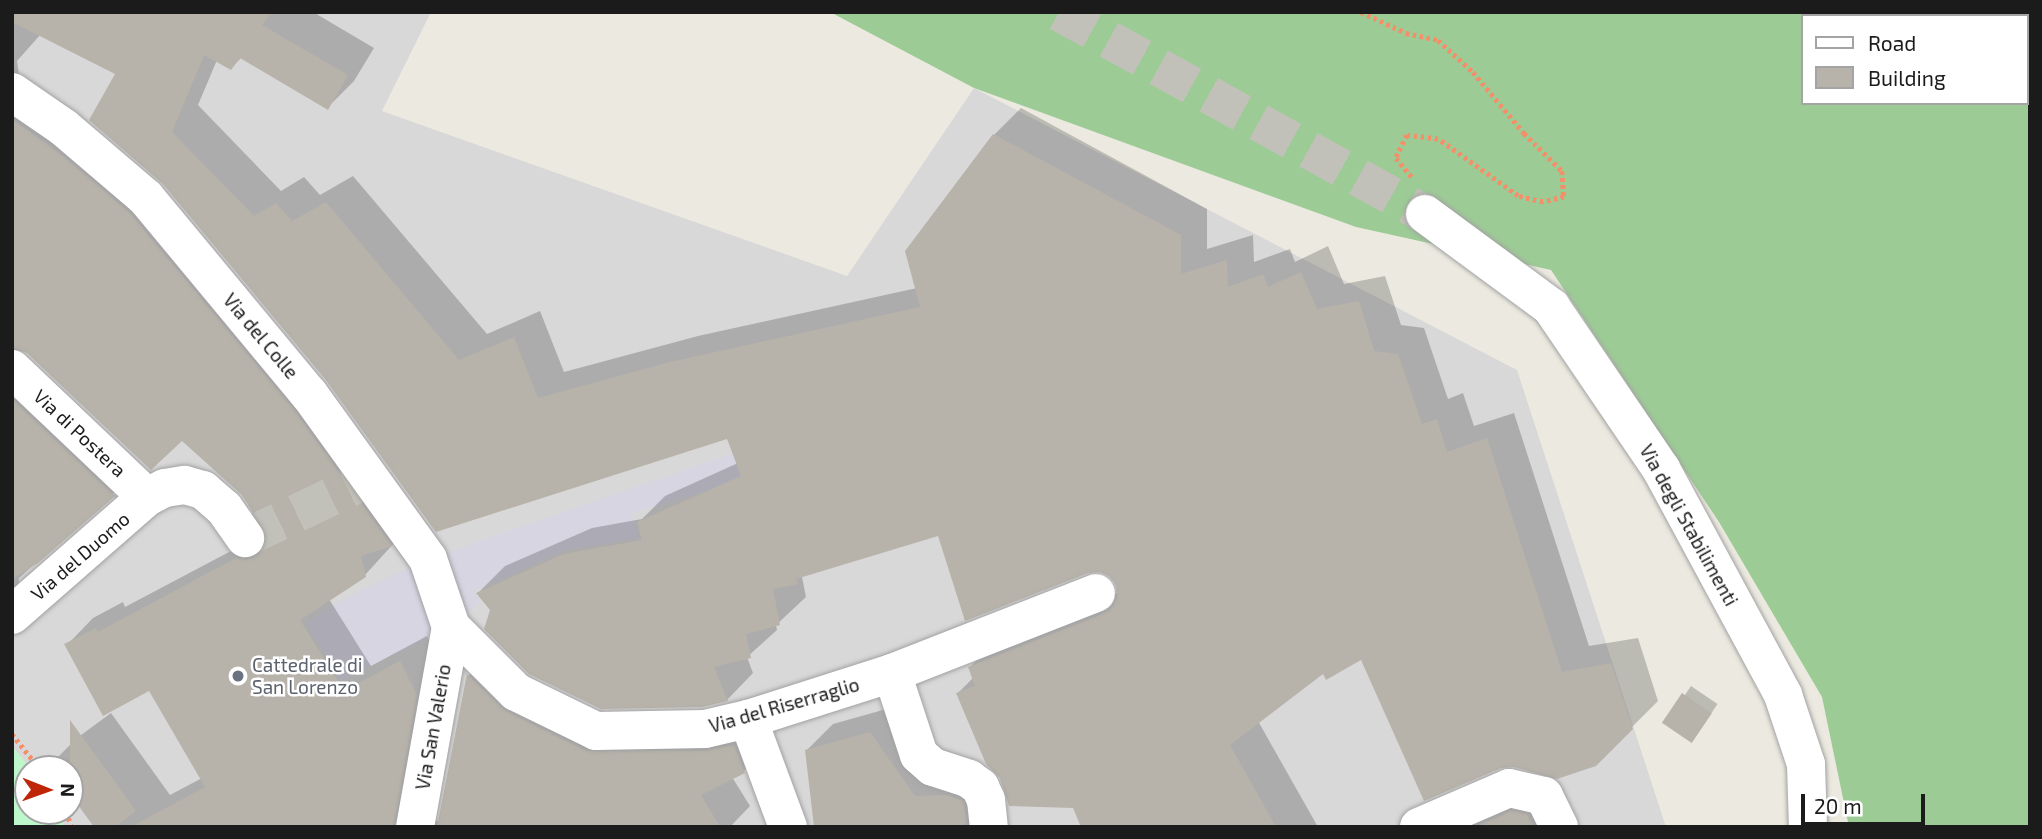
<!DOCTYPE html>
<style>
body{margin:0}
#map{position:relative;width:2042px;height:839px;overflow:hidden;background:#eceae0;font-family:"Exo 2",sans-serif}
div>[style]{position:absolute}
.residential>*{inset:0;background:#d9d8d8}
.forest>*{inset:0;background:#9dcb96}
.park>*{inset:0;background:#bdf7cb}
.plaza>*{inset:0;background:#d7d5e2}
.shadow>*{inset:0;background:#0003;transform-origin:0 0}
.building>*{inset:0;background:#b8b3aa;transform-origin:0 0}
.minor-tunnel>*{height:38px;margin-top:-19px;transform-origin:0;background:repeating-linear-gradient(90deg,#c2c1b9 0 38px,transparent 0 57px)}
.path>*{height:4.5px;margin-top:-2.25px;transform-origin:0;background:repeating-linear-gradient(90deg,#f58f69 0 3.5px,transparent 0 7px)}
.roads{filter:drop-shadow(0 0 2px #a2a2a2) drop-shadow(0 0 2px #a2a2a2)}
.minor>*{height:38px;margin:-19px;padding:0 19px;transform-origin:19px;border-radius:19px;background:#fff}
.dots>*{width:19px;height:19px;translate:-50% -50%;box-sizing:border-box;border:4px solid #fff;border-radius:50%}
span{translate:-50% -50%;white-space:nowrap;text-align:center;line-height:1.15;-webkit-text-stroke:5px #fff;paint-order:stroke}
.street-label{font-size:19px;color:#1b1b1b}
.worship-label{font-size:19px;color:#5b616d}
.left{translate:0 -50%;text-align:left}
.frame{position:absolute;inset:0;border:14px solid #1b1b1b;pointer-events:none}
.legend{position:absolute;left:1801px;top:14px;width:228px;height:91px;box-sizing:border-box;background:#fff;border:2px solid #a4a4a4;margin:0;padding:9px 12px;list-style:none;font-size:21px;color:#1b1b1b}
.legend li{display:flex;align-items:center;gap:14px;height:35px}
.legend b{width:35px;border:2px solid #a4a4a4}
.north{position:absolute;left:14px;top:755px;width:70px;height:70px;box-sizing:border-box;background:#fff;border:2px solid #a4a4a4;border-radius:50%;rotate:91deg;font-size:19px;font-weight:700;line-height:28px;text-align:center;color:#1b1b1b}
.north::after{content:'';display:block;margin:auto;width:24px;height:32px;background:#bf2607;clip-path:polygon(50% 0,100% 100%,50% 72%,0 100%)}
.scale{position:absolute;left:1801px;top:794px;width:124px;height:32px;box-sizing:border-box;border:4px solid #1b1b1b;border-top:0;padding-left:9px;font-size:21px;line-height:24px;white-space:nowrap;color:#1b1b1b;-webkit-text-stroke:5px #fff;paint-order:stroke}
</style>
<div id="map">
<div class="residential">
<i style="clip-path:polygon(evenodd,12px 12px,431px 12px,382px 111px,847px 276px,974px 88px,1517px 370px,1666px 827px,12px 827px,12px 12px,28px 769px,70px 769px,70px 811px,28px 811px,28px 769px)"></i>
</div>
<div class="forest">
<i style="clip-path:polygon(evenodd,830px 12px,2030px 12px,2030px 827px,1849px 827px,1822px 697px,1719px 522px,1551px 270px,1356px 227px,974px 88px,830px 12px,1802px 16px,2026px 16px,2026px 103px,1802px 103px,1802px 16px)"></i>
</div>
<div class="park">
<i style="clip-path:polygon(12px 746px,31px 769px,28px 769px,28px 811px,61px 811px,64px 827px,12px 827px)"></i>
</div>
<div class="plaza">
<i style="clip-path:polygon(892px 398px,892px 440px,631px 513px,639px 538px,565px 550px,475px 591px,480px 602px,451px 627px,340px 681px,306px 622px,359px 591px,428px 559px)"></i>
</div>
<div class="shadow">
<i style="clip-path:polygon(12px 12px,313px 12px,374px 48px,354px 81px,327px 108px,242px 57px,231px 68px,217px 60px,198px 105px,281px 191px,304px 177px,320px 195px,353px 176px,487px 334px,540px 311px,564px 372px,698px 336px,917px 288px,907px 252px,994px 135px,1021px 108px,1207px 209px,1207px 249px,1253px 235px,1254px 262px,1290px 249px,1295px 262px,1328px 246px,1344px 284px,1385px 276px,1401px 325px,1424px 328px,1448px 399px,1463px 393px,1474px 426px,1514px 413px,1589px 646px,1638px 638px,1658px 701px,1595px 764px,1362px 658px,1324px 671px,1258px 721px,1318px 827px,1083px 827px,1074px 807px,1001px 777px,958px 693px,974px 677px,970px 667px,996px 641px,1119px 592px,1111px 575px,1100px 570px,939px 533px,804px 575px,802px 577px,806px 597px,776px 625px,777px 630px,747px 657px,753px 673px,727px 700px,492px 610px,478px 593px,505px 566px,592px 528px,642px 519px,665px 496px,738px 463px,728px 437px,436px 530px,118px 73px,41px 34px,17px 61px,19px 75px,417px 518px,365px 575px,329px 599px,371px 666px,427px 636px,442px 667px,427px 817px,440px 822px,469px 675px,495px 649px,533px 685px,614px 725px,770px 745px,744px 771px,732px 777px,750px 806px,730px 827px,96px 827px,70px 791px,70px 769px,54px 769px,51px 764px,77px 738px,111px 713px,170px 795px,202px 778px,150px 689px,67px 645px,93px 618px,123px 602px,125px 607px,267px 532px,240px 490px,182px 439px,16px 345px,23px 358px,140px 469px,19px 578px,18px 595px,12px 601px)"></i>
<i style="left:1691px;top:686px;width:32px;height:45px;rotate:34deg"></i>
<i style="clip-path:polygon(897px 706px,1004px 827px,815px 827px,806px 751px,833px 724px)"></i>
<i style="clip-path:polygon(1552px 790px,1568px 827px,1465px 827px)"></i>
</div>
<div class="building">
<i style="clip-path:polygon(12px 12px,271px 12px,262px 25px,348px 75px,328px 110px,240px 58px,231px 70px,204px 55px,172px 132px,254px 216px,276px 203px,292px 221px,326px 202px,459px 360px,514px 337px,538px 398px,670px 362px,920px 307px,905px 251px,993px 134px,1181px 235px,1181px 274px,1227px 260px,1228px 287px,1263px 274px,1268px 287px,1301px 272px,1317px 309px,1359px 301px,1374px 351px,1398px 354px,1422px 424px,1437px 419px,1447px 452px,1487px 438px,1562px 672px,1611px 663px,1633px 729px,1596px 766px,1557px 779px,1514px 767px,1501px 768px,1424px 801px,1361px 660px,1326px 680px,1323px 674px,1230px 745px,1276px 827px,1081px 827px,1073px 808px,1009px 806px,1000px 778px,986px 764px,956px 693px,975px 686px,968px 667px,1105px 613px,1113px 606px,1117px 597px,1116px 584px,1109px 576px,1100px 572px,1088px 573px,965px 621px,938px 536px,796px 579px,798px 584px,773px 589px,780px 625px,746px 634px,751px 658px,714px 667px,728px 701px,702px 707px,601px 709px,529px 674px,484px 629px,490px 610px,476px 593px,564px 554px,642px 540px,637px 522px,741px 476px,727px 439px,436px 532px,326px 380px,163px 184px,89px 120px,115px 74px,12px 22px)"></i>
<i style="clip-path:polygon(12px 119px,67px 159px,130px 213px,292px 407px,392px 546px,361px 556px,366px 577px,300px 620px,344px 691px,400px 661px,417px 695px,394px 827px,131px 827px,205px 787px,149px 691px,103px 716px,64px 644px,96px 628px,98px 632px,236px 558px,246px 560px,257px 556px,265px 547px,267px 535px,242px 495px,182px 441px,151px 470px,27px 353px,12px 348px)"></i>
<i style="clip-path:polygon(12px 399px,115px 496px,38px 563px,12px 579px)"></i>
<i style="clip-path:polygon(467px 674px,506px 711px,587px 751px,705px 751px,734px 745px,745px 773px,701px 795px,720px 827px,437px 827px)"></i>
<i style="left:1682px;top:693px;width:36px;height:36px;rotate:34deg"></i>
<i style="clip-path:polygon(70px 720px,136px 811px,115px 827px,94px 827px,70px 794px)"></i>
<i style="clip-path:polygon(870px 732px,915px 796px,948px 795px,963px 801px,967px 827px,814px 827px,805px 750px)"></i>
<i style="clip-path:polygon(1511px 811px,1527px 814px,1532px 827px,1475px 827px)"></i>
</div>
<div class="minor-tunnel">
<i style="left:1059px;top:12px;width:418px;rotate:28.9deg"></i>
<i style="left:245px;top:538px;width:139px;rotate:-25.6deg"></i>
</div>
<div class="path">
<i style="left:1361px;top:12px;width:50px;rotate:25deg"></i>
<i style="left:1406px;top:33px;width:33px;rotate:12deg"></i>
<i style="left:1438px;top:40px;width:47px;rotate:42.4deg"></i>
<i style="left:1473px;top:72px;width:80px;rotate:50.1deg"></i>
<i style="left:1524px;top:133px;width:54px;rotate:45deg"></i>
<i style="left:1562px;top:171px;width:26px;rotate:86deg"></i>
<i style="left:1564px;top:197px;width:22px;rotate:167deg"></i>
<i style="left:1543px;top:202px;width:26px;rotate:-167deg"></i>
<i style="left:1518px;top:196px;width:98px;rotate:-144.5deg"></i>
<i style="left:1438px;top:139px;width:31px;rotate:-173deg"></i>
<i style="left:1407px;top:135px;width:25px;rotate:116deg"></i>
<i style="left:1396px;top:158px;width:26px;rotate:50deg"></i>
<i style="left:12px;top:734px;width:45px;rotate:51.3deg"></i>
<i style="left:67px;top:811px;width:16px;rotate:76deg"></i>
</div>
<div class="roads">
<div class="minor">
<i style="left:12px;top:92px;width:62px;rotate:34.5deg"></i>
<i style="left:63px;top:127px;width:109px;rotate:40.5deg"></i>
<i style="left:146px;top:198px;width:255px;rotate:50.3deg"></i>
<i style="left:309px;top:394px;width:203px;rotate:54.2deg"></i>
<i style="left:428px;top:559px;width:72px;rotate:71.3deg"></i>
<i style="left:451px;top:627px;width:92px;rotate:45deg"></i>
<i style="left:516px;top:692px;width:89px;rotate:26deg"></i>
<i style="left:596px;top:731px;width:109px;rotate:-1.1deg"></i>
<i style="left:705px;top:729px;width:44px;rotate:-13.1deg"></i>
<i style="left:748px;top:719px;width:151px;rotate:-17.7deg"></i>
<i style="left:892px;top:673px;width:219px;rotate:-21.4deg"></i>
<i style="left:1425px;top:214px;width:157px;rotate:36.4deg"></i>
<i style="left:1551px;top:307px;width:196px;rotate:55.8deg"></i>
<i style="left:1661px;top:469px;width:257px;rotate:61.6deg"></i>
<i style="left:1783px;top:695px;width:73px;rotate:71.6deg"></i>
<i style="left:1806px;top:764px;width:63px;rotate:88.2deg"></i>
<i style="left:12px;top:369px;width:186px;rotate:43.5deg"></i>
<i style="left:12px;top:615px;width:179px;rotate:-41.2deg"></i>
<i style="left:147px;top:497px;width:20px;rotate:-27deg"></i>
<i style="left:165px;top:488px;width:20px;rotate:-9deg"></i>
<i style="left:185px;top:485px;width:19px;rotate:16deg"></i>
<i style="left:203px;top:490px;width:28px;rotate:41deg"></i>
<i style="left:224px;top:508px;width:37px;rotate:55deg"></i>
<i style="left:892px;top:673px;width:86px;rotate:71.8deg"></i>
<i style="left:919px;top:755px;width:18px;rotate:41deg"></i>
<i style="left:933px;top:767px;width:38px;rotate:18deg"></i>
<i style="left:969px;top:779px;width:14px;rotate:36deg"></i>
<i style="left:980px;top:787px;width:14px;rotate:65deg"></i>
<i style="left:986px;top:800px;width:27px;rotate:84deg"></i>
<i style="left:748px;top:719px;width:115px;rotate:69.7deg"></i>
<i style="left:415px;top:827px;width:203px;rotate:-79.8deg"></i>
<i style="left:1419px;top:827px;width:98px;rotate:-23.4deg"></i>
<i style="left:1509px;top:788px;width:36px;rotate:13deg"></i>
<i style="left:1544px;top:796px;width:34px;rotate:64deg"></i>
</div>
</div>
<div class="dots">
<i style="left:238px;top:676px;background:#6b7280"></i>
</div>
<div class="street-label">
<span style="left:261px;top:336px;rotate:50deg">Via del Colle</span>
<span style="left:80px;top:433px;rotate:43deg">Via di Postera</span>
<span style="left:1689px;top:525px;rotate:61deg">Via degli Stabilimenti</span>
<span style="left:80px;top:556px;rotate:-41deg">Via del Duomo</span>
<span style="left:784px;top:705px;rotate:-16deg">Via del Riserraglio</span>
<span style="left:433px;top:727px;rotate:-80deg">Via San Valerio</span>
</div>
<div class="worship-label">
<span class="left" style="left:252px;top:676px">Cattedrale di<br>San Lorenzo</span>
</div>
<div class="frame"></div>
<ul class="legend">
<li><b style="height:9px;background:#fff"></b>Road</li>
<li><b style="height:19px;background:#b8b3aa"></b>Building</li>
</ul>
<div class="north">N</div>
<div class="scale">20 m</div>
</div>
